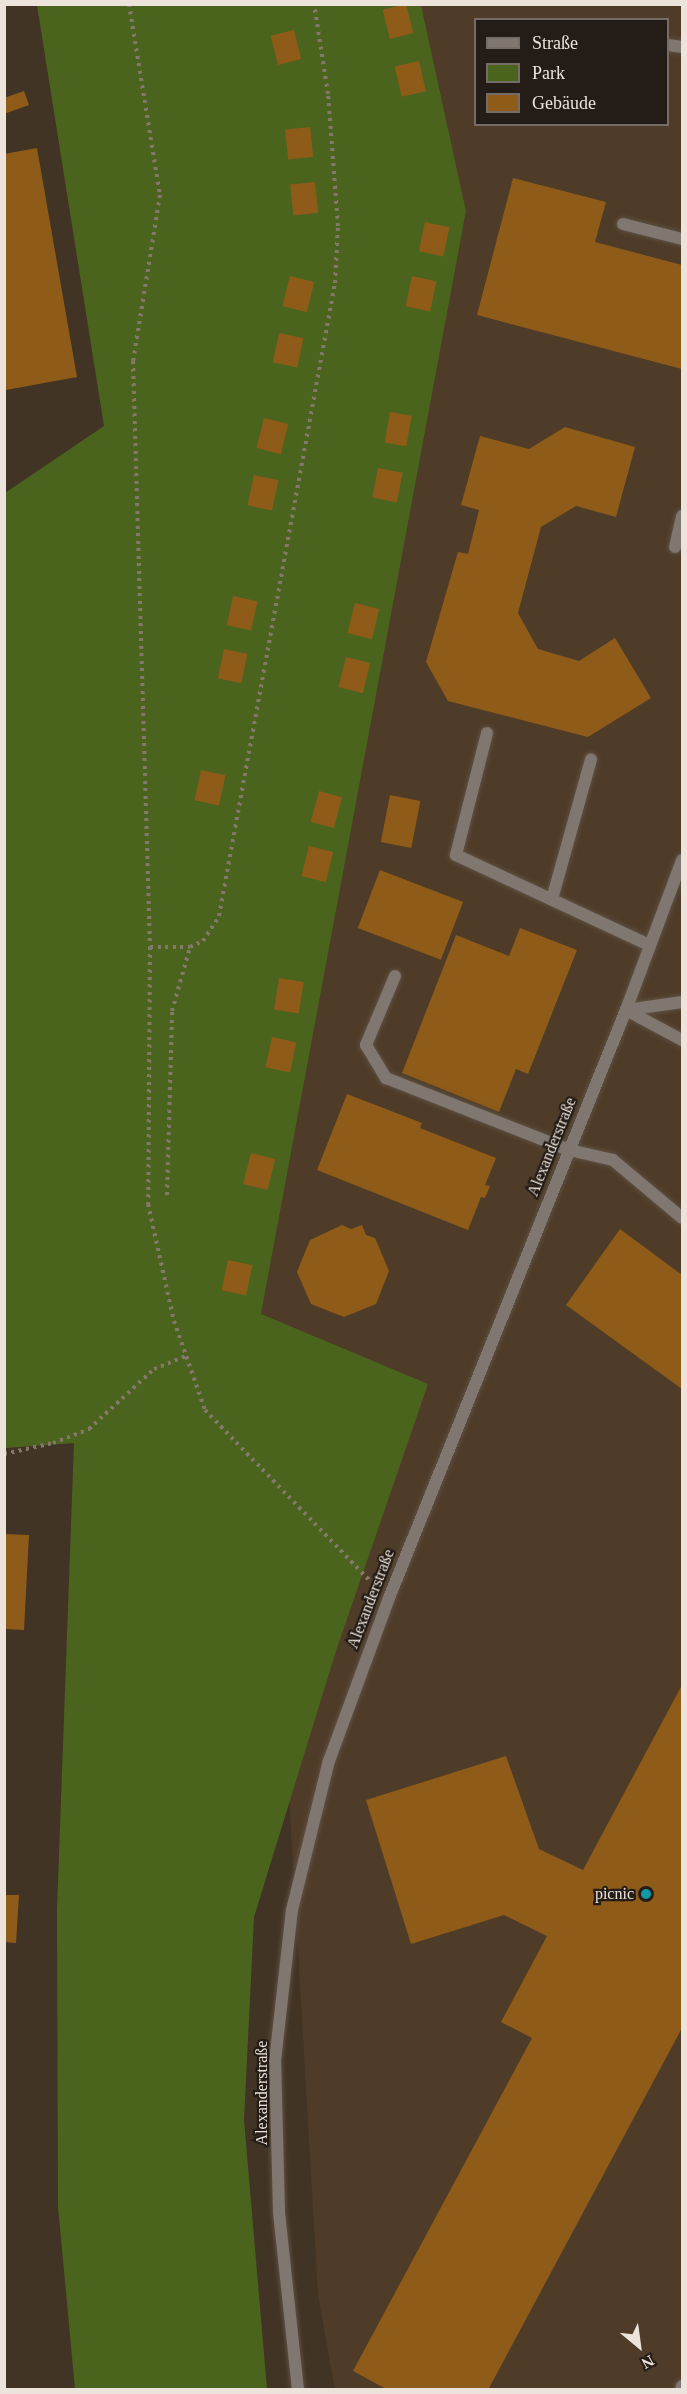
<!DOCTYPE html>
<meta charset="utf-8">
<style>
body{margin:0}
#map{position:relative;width:687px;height:2394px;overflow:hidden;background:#423425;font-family:"Times New Roman",serif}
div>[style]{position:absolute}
.built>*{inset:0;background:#4f3c28}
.green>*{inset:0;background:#4b641d}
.building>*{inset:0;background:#8e5b18;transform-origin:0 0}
.path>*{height:4px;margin-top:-2px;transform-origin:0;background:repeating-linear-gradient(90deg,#84786b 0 3px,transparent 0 7.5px)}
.roads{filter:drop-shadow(0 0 2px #5d5042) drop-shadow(0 0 2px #5d5042)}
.lane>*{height:12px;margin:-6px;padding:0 6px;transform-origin:6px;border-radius:6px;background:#807771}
.street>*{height:12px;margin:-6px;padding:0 6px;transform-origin:6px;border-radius:6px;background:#807771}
.dots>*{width:16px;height:16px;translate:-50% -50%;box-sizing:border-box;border:3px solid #241d17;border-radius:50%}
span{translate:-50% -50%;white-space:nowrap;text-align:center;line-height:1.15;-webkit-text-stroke:4.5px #241d17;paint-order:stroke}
.street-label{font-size:16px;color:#ece3da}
.poi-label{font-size:16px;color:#ece3da}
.right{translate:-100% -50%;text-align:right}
.frame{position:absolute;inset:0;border:6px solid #ece3da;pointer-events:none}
.legend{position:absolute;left:474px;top:18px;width:195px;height:108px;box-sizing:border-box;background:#241d17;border:2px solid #746c65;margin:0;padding:8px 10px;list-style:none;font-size:18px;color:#ece3da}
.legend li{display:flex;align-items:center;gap:12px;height:30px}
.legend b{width:30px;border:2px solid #746c65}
.north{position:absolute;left:609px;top:2316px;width:60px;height:60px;-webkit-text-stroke:4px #241d17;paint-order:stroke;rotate:151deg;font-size:16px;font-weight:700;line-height:24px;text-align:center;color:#ece3da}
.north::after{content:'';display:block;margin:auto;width:21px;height:27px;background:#ece3da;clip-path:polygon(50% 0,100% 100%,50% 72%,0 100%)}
</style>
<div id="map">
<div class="built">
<i style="clip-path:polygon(evenodd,421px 5px,682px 5px,682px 2389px,335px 2390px,318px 2294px,261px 1314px,466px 211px,421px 5px,476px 20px,668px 20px,668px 124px,476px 124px,476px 20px)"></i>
</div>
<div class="green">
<i style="clip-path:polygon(37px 5px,421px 5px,466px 211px,261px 1314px,428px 1384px,336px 1651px,254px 1917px,244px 2120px,267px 2389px,75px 2389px,58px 2206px,57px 1910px,74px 1443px,5px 1448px,5px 493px,104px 426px)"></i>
</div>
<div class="building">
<i style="left:406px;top:4px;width:30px;height:24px;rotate:76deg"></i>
<i style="left:294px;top:30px;width:30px;height:24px;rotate:76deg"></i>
<i style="left:419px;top:61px;width:31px;height:25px;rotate:77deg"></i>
<i style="clip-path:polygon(24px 91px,29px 105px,4px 114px,4px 98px)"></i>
<i style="left:310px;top:127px;width:30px;height:25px;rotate:84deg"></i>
<i style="clip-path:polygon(37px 148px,77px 377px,6px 390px,4px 154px)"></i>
<i style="clip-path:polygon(513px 178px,606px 202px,595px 242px,682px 265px,682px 369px,477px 315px)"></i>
<i style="left:315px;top:182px;width:31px;height:25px;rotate:84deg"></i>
<i style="left:425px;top:222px;width:25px;height:30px;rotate:12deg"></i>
<i style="left:290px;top:276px;width:25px;height:31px;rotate:14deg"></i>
<i style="left:412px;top:276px;width:25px;height:31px;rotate:12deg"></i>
<i style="left:279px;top:333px;width:25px;height:30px;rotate:12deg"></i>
<i style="left:390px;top:412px;width:22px;height:31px;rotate:10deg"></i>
<i style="left:264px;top:418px;width:25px;height:31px;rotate:14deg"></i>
<i style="clip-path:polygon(565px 427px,635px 447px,616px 517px,576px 506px,541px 527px,518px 613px,538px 649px,579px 661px,615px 638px,651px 698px,588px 737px,448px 701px,426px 662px,458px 552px,468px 554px,479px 510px,461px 505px,480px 436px,529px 449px)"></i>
<i style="left:378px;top:468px;width:25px;height:30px;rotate:11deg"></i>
<i style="left:254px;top:475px;width:25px;height:31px;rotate:12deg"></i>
<i style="left:233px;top:596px;width:25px;height:30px;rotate:12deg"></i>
<i style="left:355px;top:603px;width:25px;height:31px;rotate:14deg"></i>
<i style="left:224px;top:649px;width:24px;height:30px;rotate:12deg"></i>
<i style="left:346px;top:657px;width:25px;height:31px;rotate:14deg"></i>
<i style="left:201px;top:770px;width:25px;height:31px;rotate:12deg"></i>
<i style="left:319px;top:791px;width:24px;height:32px;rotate:15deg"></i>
<i style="left:390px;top:795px;width:31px;height:48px;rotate:11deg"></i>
<i style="left:309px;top:846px;width:25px;height:31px;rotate:14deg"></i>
<i style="left:380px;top:870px;width:89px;height:62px;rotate:21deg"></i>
<i style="clip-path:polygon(520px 928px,577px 950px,528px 1074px,516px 1069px,499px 1112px,402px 1073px,456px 935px,509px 956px)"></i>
<i style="left:279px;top:978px;width:25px;height:32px;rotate:9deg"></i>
<i style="left:272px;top:1037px;width:25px;height:31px;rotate:12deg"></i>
<i style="clip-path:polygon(347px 1094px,422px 1123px,420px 1128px,496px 1158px,485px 1185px,490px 1186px,485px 1198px,481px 1197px,468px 1230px,317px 1170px)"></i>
<i style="left:251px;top:1153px;width:25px;height:32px;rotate:14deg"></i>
<i style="clip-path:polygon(342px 1225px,351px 1229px,362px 1225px,366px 1235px,375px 1238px,389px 1271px,376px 1304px,344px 1317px,311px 1304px,297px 1272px,310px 1240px)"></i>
<i style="clip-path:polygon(620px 1229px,682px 1275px,682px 1389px,566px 1305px)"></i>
<i style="left:228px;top:1260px;width:25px;height:31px;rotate:12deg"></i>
<i style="clip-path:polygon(4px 1534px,29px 1535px,24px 1630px,4px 1629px)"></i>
<i style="clip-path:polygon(682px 1685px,682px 2028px,488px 2390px,388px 2390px,353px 2371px,532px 2038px,501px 2022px,547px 1936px,504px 1915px,411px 1944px,366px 1800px,506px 1756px,539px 1849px,583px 1870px)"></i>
<i style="clip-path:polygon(4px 1895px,19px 1895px,16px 1943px,4px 1942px)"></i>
</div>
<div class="path">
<i style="left:129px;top:4px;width:193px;rotate:80.8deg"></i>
<i style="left:160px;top:195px;width:168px;rotate:99.2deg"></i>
<i style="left:133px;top:361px;width:586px;rotate:88.34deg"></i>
<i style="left:150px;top:947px;width:257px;rotate:90.4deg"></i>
<i style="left:148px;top:1204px;width:120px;rotate:77.5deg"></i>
<i style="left:174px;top:1321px;width:94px;rotate:70.8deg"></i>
<i style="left:205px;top:1410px;width:236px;rotate:46deg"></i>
<i style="left:150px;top:947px;width:40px"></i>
<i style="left:190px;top:947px;width:14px;rotate:-25deg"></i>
<i style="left:203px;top:941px;width:30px;rotate:-57deg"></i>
<i style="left:219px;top:916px;width:644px;rotate:-79.62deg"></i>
<i style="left:335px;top:283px;width:57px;rotate:-87deg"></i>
<i style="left:338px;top:226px;width:132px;rotate:-94.3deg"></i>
<i style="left:328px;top:94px;width:91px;rotate:-98.8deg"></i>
<i style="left:167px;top:1195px;width:184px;rotate:-88.4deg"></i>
<i style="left:172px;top:1011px;width:66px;rotate:-74.3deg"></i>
<i style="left:4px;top:1454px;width:50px;rotate:-12.7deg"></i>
<i style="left:53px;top:1443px;width:39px;rotate:-21deg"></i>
<i style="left:89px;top:1429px;width:88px;rotate:-42.7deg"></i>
<i style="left:154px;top:1369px;width:35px;rotate:-22deg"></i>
</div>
<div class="roads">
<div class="lane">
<i style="left:668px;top:45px;width:14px;rotate:8deg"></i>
<i style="left:623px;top:224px;width:61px;rotate:14.3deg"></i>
<i style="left:675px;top:547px;width:32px;rotate:-77deg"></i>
<i style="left:487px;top:733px;width:126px;rotate:104.3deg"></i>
<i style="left:456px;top:855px;width:213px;rotate:25deg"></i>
<i style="left:552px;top:899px;width:145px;rotate:-74.4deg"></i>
<i style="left:395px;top:976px;width:75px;rotate:112.8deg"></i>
<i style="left:366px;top:1045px;width:39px;rotate:59deg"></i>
<i style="left:386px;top:1078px;width:197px;rotate:21.5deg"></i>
<i style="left:569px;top:1150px;width:45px;rotate:12.8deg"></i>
<i style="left:613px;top:1160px;width:90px;rotate:40deg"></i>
<i style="left:626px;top:1010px;width:64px;rotate:28.2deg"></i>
<i style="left:626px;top:1010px;width:57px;rotate:-8.1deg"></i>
</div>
<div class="street">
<i style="left:298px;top:2390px;width:180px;rotate:-96.1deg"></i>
<i style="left:279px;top:2211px;width:150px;rotate:-91.5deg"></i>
<i style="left:275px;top:2061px;width:152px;rotate:-83.6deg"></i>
<i style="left:292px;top:1910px;width:154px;rotate:-76.1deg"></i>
<i style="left:329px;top:1761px;width:174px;rotate:-69.8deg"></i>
<i style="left:389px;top:1598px;width:634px;rotate:-68.05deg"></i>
<i style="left:626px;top:1010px;width:160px;rotate:-69.5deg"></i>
<i style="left:681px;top:2390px;width:4px;rotate:-76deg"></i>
</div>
</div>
<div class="dots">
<i style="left:646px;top:1894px;background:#0f9aa8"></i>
</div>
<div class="street-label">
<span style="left:552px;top:1147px;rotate:-68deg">Alexanderstraße</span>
<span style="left:371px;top:1599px;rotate:-69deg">Alexanderstraße</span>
<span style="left:262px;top:2093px;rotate:-90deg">Alexanderstraße</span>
</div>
<div class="poi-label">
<span class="right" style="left:634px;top:1894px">picnic</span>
</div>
<div class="frame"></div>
<ul class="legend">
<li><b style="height:8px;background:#807771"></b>Straße</li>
<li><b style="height:16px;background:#4b641d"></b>Park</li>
<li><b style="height:16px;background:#8e5b18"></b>Gebäude</li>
</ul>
<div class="north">N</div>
</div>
